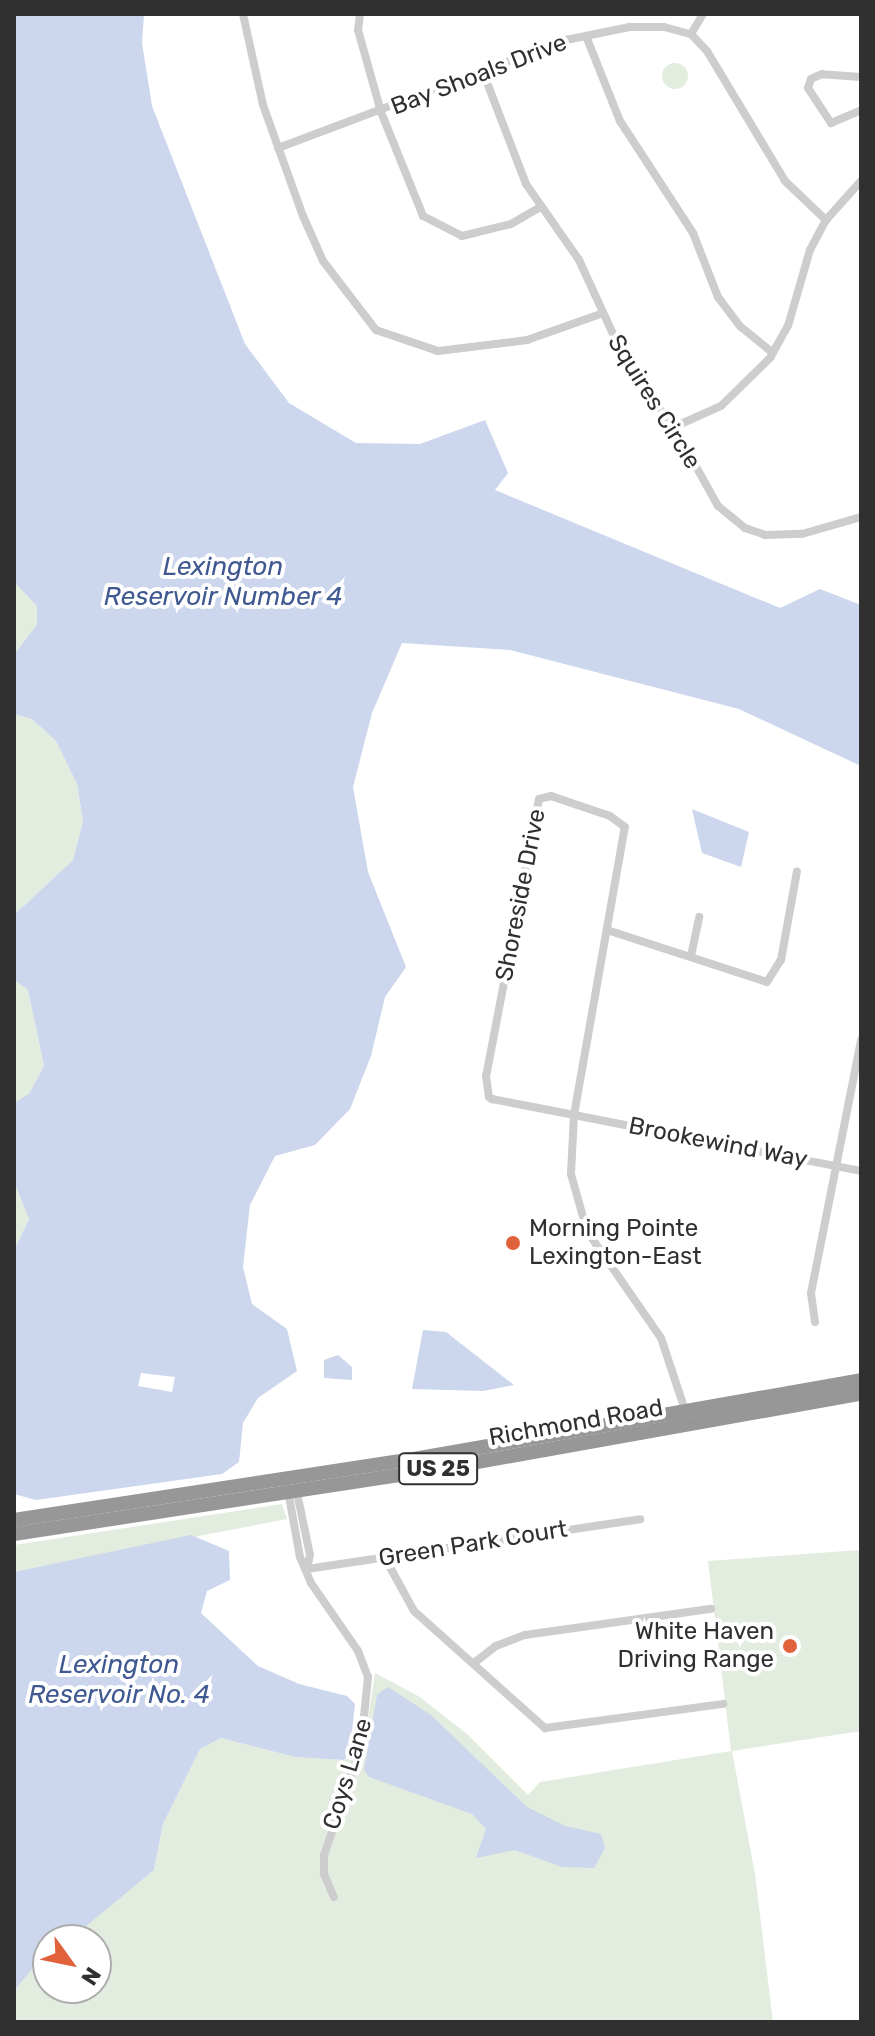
<!DOCTYPE html>
<style>
body{margin:0}
#map{position:relative;width:875px;height:2036px;overflow:hidden;background:#fff;font-family:Rubik,sans-serif}
div>[style]{position:absolute}
.green>*{inset:0;background:#e2eddf}
.round{border-radius:50%}
.water>*{inset:0;background:#ccd6ec}
.pier>*{inset:0;background:#fff}
.street>*{height:8px;margin:-4px;padding:0 4px;transform-origin:4px;border-radius:4px;background:#cdcdcd}
.highway>*{height:14px;margin:-7px;padding:0 7px;transform-origin:7px;border-radius:7px;background:#979797}
.dots>*{width:22px;height:22px;translate:-50% -50%;box-sizing:border-box;border:4px solid #fff;border-radius:50%}
span{translate:-50% -50%;white-space:nowrap;text-align:center;line-height:1.15;-webkit-text-stroke:8px #fff;paint-order:stroke}
.shield-label span{padding:2px 6px;background:#fff;border:2px solid;border-radius:6px;-webkit-text-stroke-width:0}
.shield-label{font-size:22px;color:#303030;font-weight:700}
.street-label{font-size:24px;color:#303030}
.poi-label{font-size:24px;color:#303030}
.left{translate:0 -50%;text-align:left}
.right{translate:-100% -50%;text-align:right}
.water-label{font-size:26px;color:#405991;font-style:italic}
.frame{position:absolute;inset:0;border:16px solid #303030;pointer-events:none}
.north{position:absolute;left:32px;top:1924px;width:80px;height:80px;box-sizing:border-box;background:#fff;border:2px solid #acacac;border-radius:50%;rotate:123deg;font-size:22px;font-weight:700;line-height:32px;text-align:center;color:#303030}
.north::after{content:'';display:block;margin:auto;width:28px;height:36px;background:#e0613a;clip-path:polygon(50% 0,100% 100%,50% 72%,0 100%)}
</style>
<div id="map">
<div class="green">
<i class="round" style="left:662px;top:63px;width:26px;height:26px"></i>
<i style="clip-path:polygon(14px 582px,37px 606px,37px 624px,14px 655px)"></i>
<i style="clip-path:polygon(14px 714px,32px 719px,56px 741px,77px 784px,83px 821px,73px 860px,14px 915px)"></i>
<i style="clip-path:polygon(14px 980px,28px 990px,44px 1066px,29px 1095px,14px 1103px)"></i>
<i style="clip-path:polygon(14px 1182px,29px 1219px,14px 1250px)"></i>
<i style="clip-path:polygon(282px 1504px,287px 1519px,14px 1572px,14px 1545px)"></i>
<i style="clip-path:polygon(861px 1550px,861px 1731px,732px 1751px,755px 1874px,773px 2022px,14px 2022px,14px 1991px,48px 1950px,48px 1988px,96px 1988px,96px 1940px,64px 1940px,154px 1870px,163px 1824px,200px 1749px,221px 1738px,295px 1757px,344px 1760px,364px 1745px,375px 1673px,420px 1697px,467px 1734px,528px 1795px,540px 1782px,731px 1751px,708px 1561px)"></i>
</div>
<div class="water">
<i style="clip-path:polygon(14px 14px,144px 14px,142px 43px,152px 106px,245px 344px,289px 403px,356px 443px,420px 444px,485px 420px,508px 473px,495px 490px,780px 608px,820px 589px,861px 605px,861px 766px,739px 709px,510px 650px,402px 643px,372px 713px,353px 787px,368px 872px,406px 967px,385px 997px,371px 1056px,350px 1109px,315px 1145px,275px 1156px,250px 1205px,243px 1267px,252px 1304px,287px 1329px,297px 1371px,258px 1398px,243px 1423px,239px 1462px,222px 1474px,36px 1500px,14px 1494px,14px 1250px,29px 1219px,14px 1182px,14px 1103px,29px 1094px,44px 1066px,28px 990px,14px 980px,14px 915px,73px 860px,83px 821px,77px 784px,56px 741px,32px 719px,14px 714px,14px 655px,37px 624px,37px 606px,14px 582px)"></i>
<i style="clip-path:polygon(692px 809px,749px 832px,741px 867px,702px 853px)"></i>
<i style="clip-path:polygon(423px 1330px,446px 1332px,514px 1385px,483px 1391px,412px 1389px)"></i>
<i style="clip-path:polygon(338px 1355px,352px 1367px,352px 1380px,324px 1378px,324px 1360px)"></i>
<i style="clip-path:polygon(191px 1535px,229px 1551px,230px 1580px,207px 1591px,201px 1613px,258px 1666px,299px 1684px,347px 1696px,355px 1704px,350px 1751px,344px 1760px,295px 1757px,221px 1738px,200px 1749px,163px 1824px,154px 1870px,85px 1927px,64px 1940px,48px 1940px,48px 1950px,14px 1991px,14px 1572px)"></i>
<i style="clip-path:polygon(388px 1687px,431px 1715px,527px 1807px,565px 1826px,601px 1834px,605px 1848px,594px 1868px,562px 1867px,515px 1850px,476px 1858px,486px 1829px,472px 1814px,369px 1777px,364px 1770px,377px 1695px)"></i>
</div>
<div class="pier">
<i style="clip-path:polygon(141px 1373px,175px 1377px,172px 1392px,138px 1386px)"></i>
</div>
<div class="street">
<i style="left:243px;top:14px;width:93px;rotate:77.6deg"></i>
<i style="left:263px;top:105px;width:118px;rotate:70.2deg"></i>
<i style="left:303px;top:216px;width:49px;rotate:66deg"></i>
<i style="left:323px;top:261px;width:87px;rotate:52.5deg"></i>
<i style="left:376px;top:330px;width:65px;rotate:18.7deg"></i>
<i style="left:438px;top:351px;width:90px;rotate:-7deg"></i>
<i style="left:527px;top:340px;width:78px;rotate:-19.4deg"></i>
<i style="left:360px;top:14px;width:16px;rotate:97deg"></i>
<i style="left:358px;top:30px;width:85px;rotate:74.3deg"></i>
<i style="left:381px;top:112px;width:112px;rotate:68deg"></i>
<i style="left:423px;top:216px;width:44px;rotate:27.1deg"></i>
<i style="left:462px;top:236px;width:50px;rotate:-13.8deg"></i>
<i style="left:511px;top:224px;width:34px;rotate:-30deg"></i>
<i style="left:691px;top:34px;width:23px;rotate:-59deg"></i>
<i style="left:586px;top:36px;width:92px;rotate:68.2deg"></i>
<i style="left:620px;top:121px;width:134px;rotate:56.9deg"></i>
<i style="left:693px;top:233px;width:69px;rotate:68.7deg"></i>
<i style="left:718px;top:297px;width:38px;rotate:53deg"></i>
<i style="left:741px;top:327px;width:41px;rotate:39.1deg"></i>
<i style="left:483px;top:72px;width:120px;rotate:69deg"></i>
<i style="left:526px;top:184px;width:93px;rotate:55.1deg"></i>
<i style="left:579px;top:260px;width:124px;rotate:65.3deg"></i>
<i style="left:631px;top:373px;width:69px;rotate:51.5deg"></i>
<i style="left:674px;top:427px;width:90px;rotate:60.9deg"></i>
<i style="left:718px;top:506px;width:35px;rotate:39deg"></i>
<i style="left:745px;top:528px;width:21px;rotate:19deg"></i>
<i style="left:765px;top:535px;width:37px;rotate:-2deg"></i>
<i style="left:802px;top:534px;width:61px;rotate:-16.1deg"></i>
<i style="left:861px;top:77px;width:39px;rotate:-176deg"></i>
<i style="left:822px;top:74px;width:12px;rotate:156deg"></i>
<i style="left:811px;top:79px;width:9px;rotate:108deg"></i>
<i style="left:808px;top:88px;width:42px;rotate:56.7deg"></i>
<i style="left:831px;top:123px;width:33px;rotate:-23deg"></i>
<i style="left:278px;top:148px;width:308px;rotate:-20.6deg"></i>
<i style="left:566px;top:40px;width:65px;rotate:-11.5deg"></i>
<i style="left:630px;top:27px;width:34px"></i>
<i style="left:664px;top:27px;width:28px;rotate:15deg"></i>
<i style="left:691px;top:34px;width:23px;rotate:47deg"></i>
<i style="left:707px;top:51px;width:152px;rotate:59deg"></i>
<i style="left:785px;top:181px;width:57px;rotate:43.6deg"></i>
<i style="left:674px;top:427px;width:51px;rotate:-24.1deg"></i>
<i style="left:721px;top:406px;width:69px;rotate:-44.4deg"></i>
<i style="left:770px;top:358px;width:37px;rotate:-61deg"></i>
<i style="left:788px;top:326px;width:79px;rotate:-73.9deg"></i>
<i style="left:810px;top:250px;width:34px;rotate:-62deg"></i>
<i style="left:826px;top:220px;width:52px;rotate:-48.1deg"></i>
<i style="left:607px;top:930px;width:168px;rotate:18deg"></i>
<i style="left:767px;top:982px;width:26px;rotate:-58deg"></i>
<i style="left:781px;top:960px;width:90px;rotate:-79.8deg"></i>
<i style="left:691px;top:956px;width:40px;rotate:-78deg"></i>
<i style="left:815px;top:1322px;width:29px;rotate:-98deg"></i>
<i style="left:811px;top:1293px;width:258px;rotate:-78.8deg"></i>
<i style="left:686px;top:1413px;width:79px;rotate:-108.4deg"></i>
<i style="left:661px;top:1338px;width:130px;rotate:-124.7deg"></i>
<i style="left:587px;top:1231px;width:59px;rotate:-105.7deg"></i>
<i style="left:571px;top:1174px;width:59px;rotate:-87.1deg"></i>
<i style="left:574px;top:1115px;width:292px;rotate:-80deg"></i>
<i style="left:625px;top:827px;width:19px;rotate:-144deg"></i>
<i style="left:610px;top:816px;width:62px;rotate:-161.3deg"></i>
<i style="left:551px;top:796px;width:12px;rotate:166deg"></i>
<i style="left:539px;top:799px;width:282px;rotate:100.8deg"></i>
<i style="left:486px;top:1076px;width:21px;rotate:82deg"></i>
<i style="left:489px;top:1097px;width:4px;rotate:34deg"></i>
<i style="left:492px;top:1099px;width:84px;rotate:11deg"></i>
<i style="left:574px;top:1115px;width:104px;rotate:11.1deg"></i>
<i style="left:676px;top:1135px;width:188px;rotate:11deg"></i>
<i style="left:296px;top:1488px;width:68px;rotate:78.2deg"></i>
<i style="left:310px;top:1555px;width:14px;rotate:102deg"></i>
<i style="left:288px;top:1491px;width:67px;rotate:79.7deg"></i>
<i style="left:300px;top:1557px;width:28px;rotate:67deg"></i>
<i style="left:311px;top:1583px;width:83px;rotate:55.3deg"></i>
<i style="left:358px;top:1651px;width:28px;rotate:69deg"></i>
<i style="left:368px;top:1677px;width:69px;rotate:95.8deg"></i>
<i style="left:361px;top:1746px;width:115px;rotate:108.7deg"></i>
<i style="left:324px;top:1855px;width:19px;rotate:90deg"></i>
<i style="left:324px;top:1874px;width:25px;rotate:67deg"></i>
<i style="left:385px;top:1558px;width:60px;rotate:61.3deg"></i>
<i style="left:414px;top:1611px;width:176px;rotate:41.8deg"></i>
<i style="left:545px;top:1728px;width:180px;rotate:-7.7deg"></i>
<i style="left:307px;top:1569px;width:337px;rotate:-8.5deg"></i>
<i style="left:474px;top:1663px;width:28px;rotate:-38deg"></i>
<i style="left:496px;top:1646px;width:31px;rotate:-21deg"></i>
<i style="left:525px;top:1635px;width:188px;rotate:-8deg"></i>
</div>
<div class="highway">
<i style="left:14px;top:1520px;width:399px;rotate:-8.7deg"></i>
<i style="left:408px;top:1460px;width:460px;rotate:-10deg"></i>
<i style="left:14px;top:1534px;width:418px;rotate:-8.7deg"></i>
<i style="left:427px;top:1471px;width:441px;rotate:-10.1deg"></i>
</div>
<div class="dots">
<i style="left:513px;top:1243px;background:#e0613a"></i>
<i style="left:790px;top:1646px;background:#e0613a"></i>
</div>
<div class="shield-label">
<span style="left:438px;top:1469px">US 25</span>
</div>
<div class="street-label">
<span style="left:479px;top:75px;rotate:-21deg">Bay Shoals Drive</span>
<span style="left:654px;top:402px;rotate:58deg">Squires Circle</span>
<span style="left:521px;top:895px;rotate:-79deg">Shoreside Drive</span>
<span style="left:718px;top:1143px;rotate:11deg">Brookewind Way</span>
<span style="left:576px;top:1423px;rotate:-10deg">Richmond Road</span>
<span style="left:473px;top:1544px;rotate:-9deg">Green Park Court</span>
<span style="left:348px;top:1774px;rotate:-73deg">Coys Lane</span>
</div>
<div class="poi-label">
<span class="left" style="left:529px;top:1243px">Morning Pointe<br>Lexington-East</span>
<span class="right" style="left:774px;top:1646px">White Haven<br>Driving Range</span>
</div>
<div class="water-label">
<span style="left:223px;top:582px">Lexington<br>Reservoir Number 4</span>
<span style="left:119px;top:1680px">Lexington<br>Reservoir No. 4</span>
</div>
<div class="frame"></div>
<div class="north">N</div>
</div>
